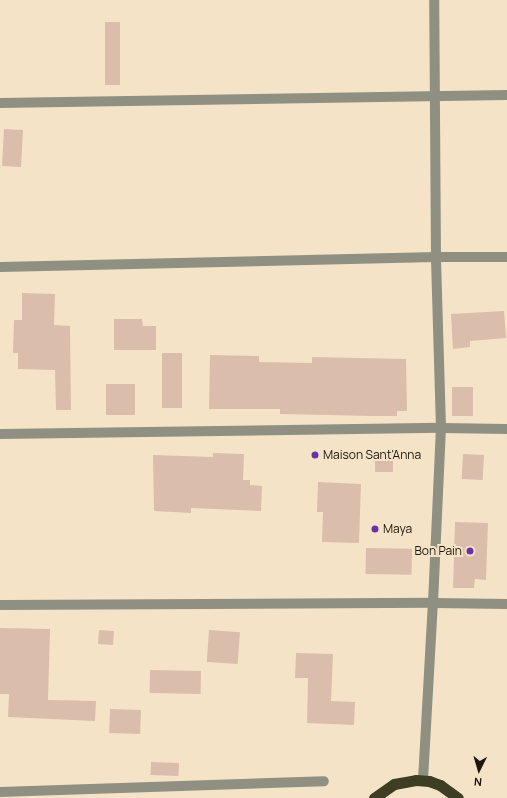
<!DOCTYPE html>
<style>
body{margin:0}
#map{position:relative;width:507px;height:798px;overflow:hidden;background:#f5e3c7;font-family:Manrope,sans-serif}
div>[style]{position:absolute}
.building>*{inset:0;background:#dbbdab;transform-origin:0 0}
.minor>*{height:10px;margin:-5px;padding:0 5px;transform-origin:5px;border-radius:5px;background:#8f9082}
.trunk>*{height:11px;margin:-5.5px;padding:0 5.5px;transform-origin:5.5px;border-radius:5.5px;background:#3e3e25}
.dots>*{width:11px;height:11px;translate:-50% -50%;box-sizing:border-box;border:2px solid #f5e3c7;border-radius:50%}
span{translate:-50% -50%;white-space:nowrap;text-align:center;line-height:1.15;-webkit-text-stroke:4px #f5e3c7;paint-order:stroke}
.poi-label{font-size:12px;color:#1d170c}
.left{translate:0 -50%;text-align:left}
.right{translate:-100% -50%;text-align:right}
.north{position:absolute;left:459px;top:750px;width:40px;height:40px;-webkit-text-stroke:3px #f5e3c7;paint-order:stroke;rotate:185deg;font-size:11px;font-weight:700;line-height:16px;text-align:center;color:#1d170c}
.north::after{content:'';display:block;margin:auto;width:14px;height:18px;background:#1d170c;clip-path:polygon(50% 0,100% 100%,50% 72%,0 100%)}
</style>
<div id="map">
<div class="building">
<i style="left:105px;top:22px;width:15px;height:63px"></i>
<i style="left:4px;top:129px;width:19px;height:37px;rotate:3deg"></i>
<i style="clip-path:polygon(22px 293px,55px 294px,54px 325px,70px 326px,71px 410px,56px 410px,55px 370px,18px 369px,18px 353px,13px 353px,14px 320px,22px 320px)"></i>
<i style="clip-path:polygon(504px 311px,506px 338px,470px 341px,470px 347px,453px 349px,451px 314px)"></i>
<i style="clip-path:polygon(114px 319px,142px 319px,143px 326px,156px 326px,156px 350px,114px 350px)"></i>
<i style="left:162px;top:353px;width:20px;height:55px"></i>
<i style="clip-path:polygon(210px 355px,259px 356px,259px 362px,312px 363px,312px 357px,406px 359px,407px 411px,397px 411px,397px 416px,373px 416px,280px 414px,280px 409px,209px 409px)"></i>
<i style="left:106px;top:384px;width:29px;height:31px"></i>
<i style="left:452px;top:387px;width:21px;height:29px"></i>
<i style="left:375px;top:452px;width:18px;height:20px"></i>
<i style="clip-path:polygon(213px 453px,244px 454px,243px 480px,250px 480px,250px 485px,262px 486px,261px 511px,191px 508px,191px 513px,154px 511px,153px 455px,213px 457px)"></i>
<i style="left:463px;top:454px;width:21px;height:25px;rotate:3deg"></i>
<i style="clip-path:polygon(318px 482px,361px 484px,359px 543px,322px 542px,323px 512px,317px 512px)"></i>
<i style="clip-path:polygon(455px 522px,488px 523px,486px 580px,475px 579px,474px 588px,453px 588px)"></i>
<i style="left:366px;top:548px;width:46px;height:26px;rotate:1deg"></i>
<i style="clip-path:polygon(0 628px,50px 629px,48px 700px,96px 701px,95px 721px,8px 717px,9px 694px,0 694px)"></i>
<i style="left:99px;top:630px;width:15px;height:14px;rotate:4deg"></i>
<i style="left:209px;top:630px;width:31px;height:32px;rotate:4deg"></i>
<i style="clip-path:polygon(296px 653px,333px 654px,331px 701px,355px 702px,354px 725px,307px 723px,308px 678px,295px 678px)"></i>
<i style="left:150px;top:670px;width:51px;height:23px;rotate:1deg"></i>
<i style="left:110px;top:709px;width:31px;height:24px;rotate:2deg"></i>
<i style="left:151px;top:762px;width:28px;height:13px;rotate:2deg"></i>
</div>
<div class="minor">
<i style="left:0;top:103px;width:507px;rotate:-0.9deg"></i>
<i style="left:0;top:267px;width:436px;rotate:-1.3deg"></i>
<i style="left:436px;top:257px;width:71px"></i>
<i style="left:0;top:434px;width:441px;rotate:-0.8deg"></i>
<i style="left:441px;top:428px;width:66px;rotate:0.9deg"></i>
<i style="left:0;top:605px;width:433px;rotate:-0.3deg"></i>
<i style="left:433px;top:603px;width:74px;rotate:0.8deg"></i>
<i style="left:423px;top:780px;width:177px;rotate:-86.8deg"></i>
<i style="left:433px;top:603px;width:175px;rotate:-87.4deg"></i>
<i style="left:441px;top:428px;width:171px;rotate:-91.7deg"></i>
<i style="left:436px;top:257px;width:257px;rotate:-90.4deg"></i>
<i style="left:0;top:792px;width:324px;rotate:-1.9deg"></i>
</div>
<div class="trunk">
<i style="left:374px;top:798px;width:24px;rotate:-35deg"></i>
<i style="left:394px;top:784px;width:22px;rotate:-10deg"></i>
<i style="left:416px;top:780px;width:13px;rotate:4deg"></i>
<i style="left:429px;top:781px;width:12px;rotate:20deg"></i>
<i style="left:440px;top:785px;width:22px;rotate:36deg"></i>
</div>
<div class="dots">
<i style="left:315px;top:455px;background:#6a31a7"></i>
<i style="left:375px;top:529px;background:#6a31a7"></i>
<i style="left:470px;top:551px;background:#6a31a7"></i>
</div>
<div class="poi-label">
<span class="left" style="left:323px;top:455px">Maison Sant'Anna</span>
<span class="left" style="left:383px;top:529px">Maya</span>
<span class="right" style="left:462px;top:551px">Bon Pain</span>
</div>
<div class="north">N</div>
</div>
